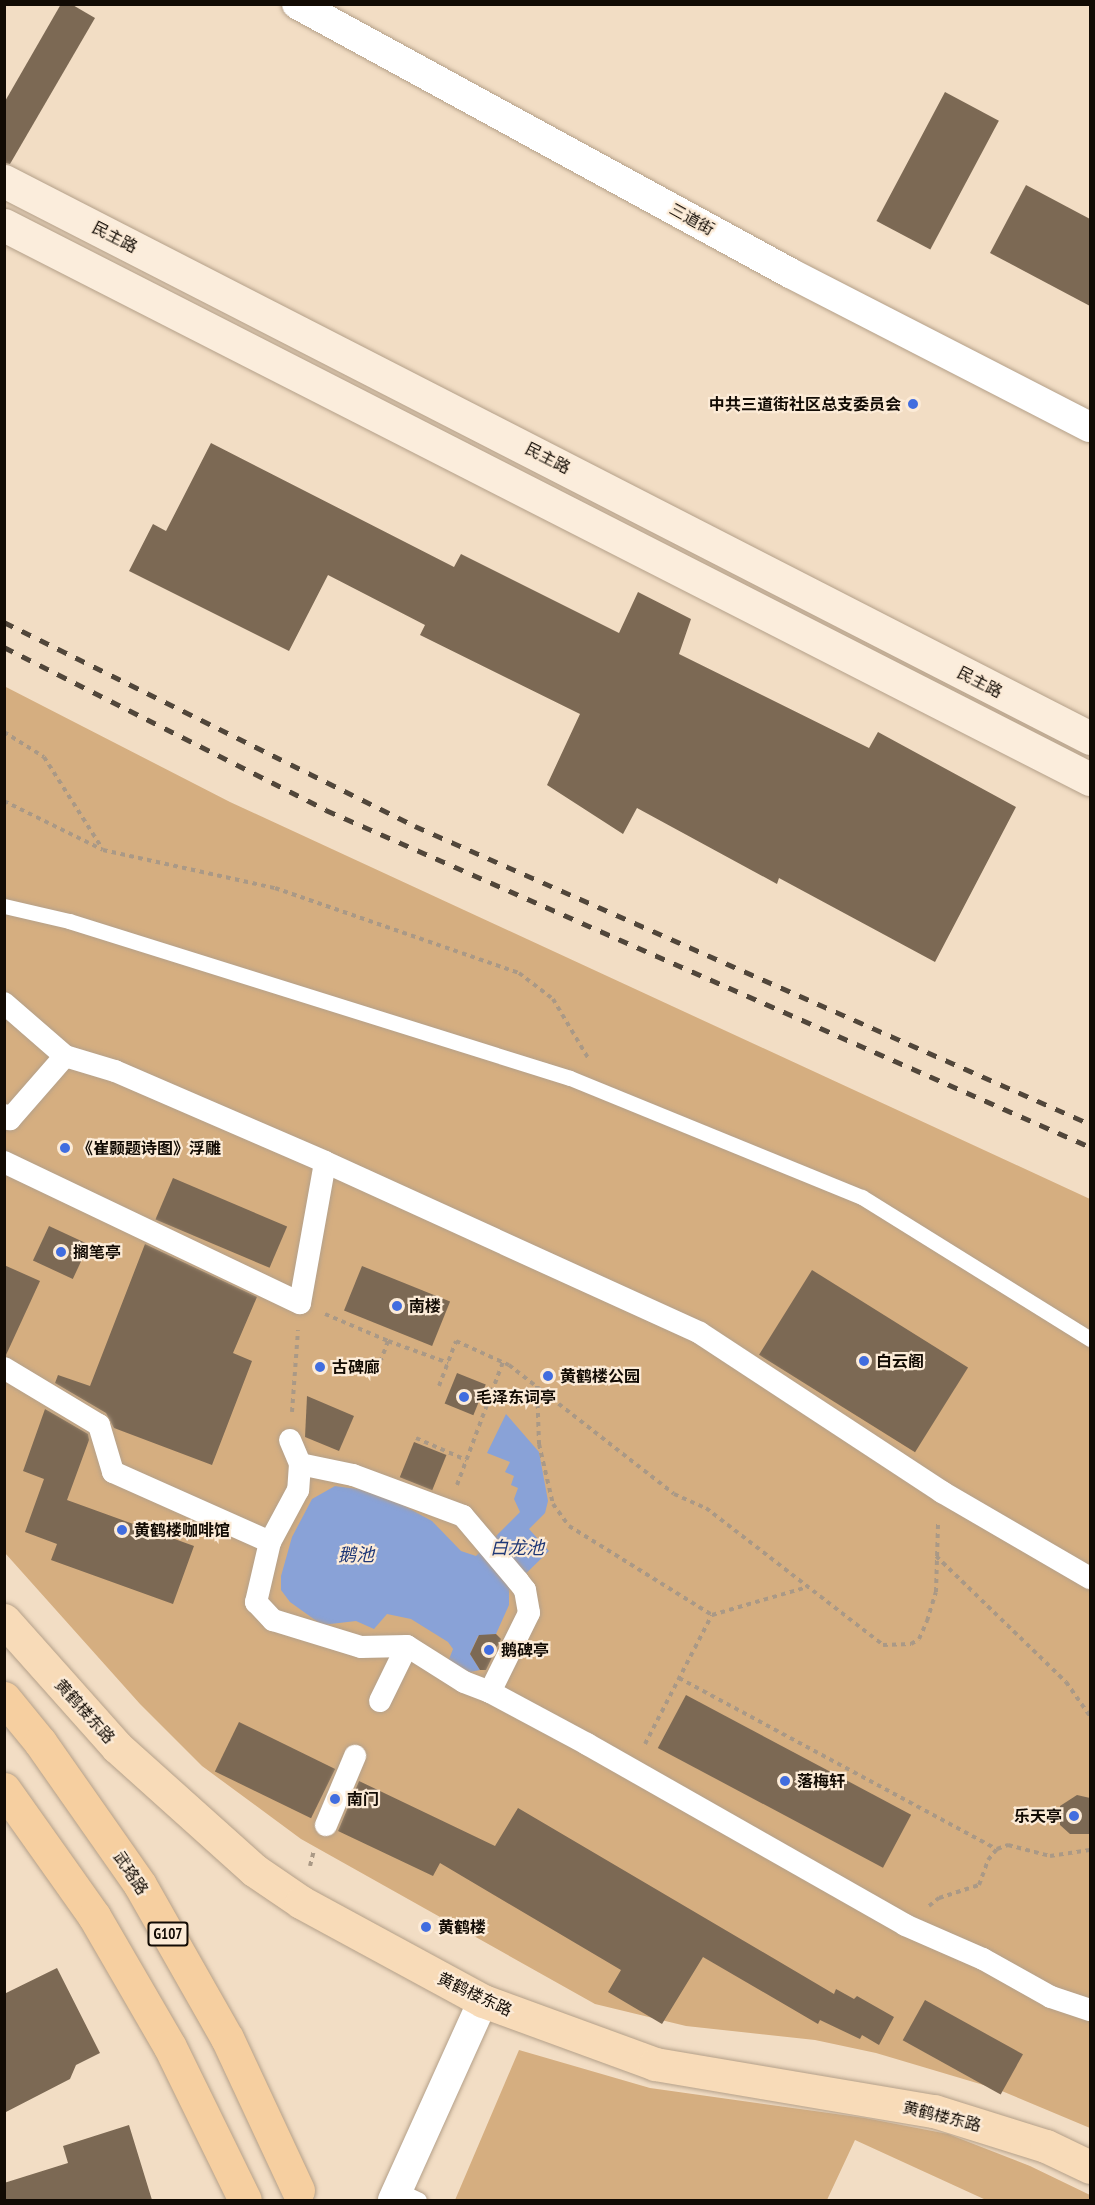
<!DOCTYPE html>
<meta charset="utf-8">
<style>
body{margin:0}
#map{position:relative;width:1095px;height:2205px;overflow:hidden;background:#f2ddc4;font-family:"PT Sans Narrow","Noto Sans SC",sans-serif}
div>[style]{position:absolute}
.green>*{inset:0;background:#d5ae80}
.water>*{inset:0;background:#89a2d7}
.building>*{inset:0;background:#7c6954;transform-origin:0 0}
.path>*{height:4px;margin-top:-2px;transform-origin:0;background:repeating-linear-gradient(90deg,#aa9986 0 4.5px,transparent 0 9px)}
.roads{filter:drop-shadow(0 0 2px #b4a089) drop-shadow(0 0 2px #b4a089)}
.service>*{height:15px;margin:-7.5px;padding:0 7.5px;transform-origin:7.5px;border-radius:7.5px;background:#fff}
.pedestrian>*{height:22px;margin:-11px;padding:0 11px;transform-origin:11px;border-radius:11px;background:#fff}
.minor>*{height:30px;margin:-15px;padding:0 15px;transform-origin:15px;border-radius:15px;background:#fff}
.secondary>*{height:33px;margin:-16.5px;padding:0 16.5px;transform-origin:16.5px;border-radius:16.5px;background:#fbeddc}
.primary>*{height:33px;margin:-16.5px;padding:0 16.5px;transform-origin:16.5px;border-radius:16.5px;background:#f8dbb8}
.trunk>*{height:33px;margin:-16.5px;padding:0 16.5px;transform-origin:16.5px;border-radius:16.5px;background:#f6cfa0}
.rail>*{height:4.5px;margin-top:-2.25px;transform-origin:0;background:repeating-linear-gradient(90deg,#51463a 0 10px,transparent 0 20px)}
.dots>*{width:16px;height:16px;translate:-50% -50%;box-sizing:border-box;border:3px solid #fcebd7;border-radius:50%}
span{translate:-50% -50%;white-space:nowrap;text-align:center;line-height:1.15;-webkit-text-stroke:4.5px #fcebd7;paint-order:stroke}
.shield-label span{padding:2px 4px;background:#fcebd7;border:2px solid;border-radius:4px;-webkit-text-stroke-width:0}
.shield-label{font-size:15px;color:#120b04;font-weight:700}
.street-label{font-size:16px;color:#120b04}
.poi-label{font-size:16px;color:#120b04;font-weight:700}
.right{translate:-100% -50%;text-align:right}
.left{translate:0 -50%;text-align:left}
.water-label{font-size:18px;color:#1e3776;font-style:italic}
.frame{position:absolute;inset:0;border:6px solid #120b04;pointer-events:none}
</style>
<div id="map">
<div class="green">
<i style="clip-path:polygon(4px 686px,230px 802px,1090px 1199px,1090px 2128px,997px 2089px,876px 2053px,815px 2040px,686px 2026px,595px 2004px,301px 1839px,202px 1766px,140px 1704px,5px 1553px)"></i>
<i style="clip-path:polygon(519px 2050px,650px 2088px,865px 2118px,948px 2134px,1030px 2166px,1090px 2195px,1090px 2200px,986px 2200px,855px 2140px,827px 2200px,455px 2200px)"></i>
</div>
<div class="water">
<i style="clip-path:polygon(506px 1414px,539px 1452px,548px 1501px,545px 1513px,529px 1529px,549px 1551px,509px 1590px,509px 1605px,496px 1634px,478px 1636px,470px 1654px,480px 1670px,470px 1672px,448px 1662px,453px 1649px,448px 1642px,411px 1619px,387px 1614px,374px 1629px,356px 1621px,322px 1625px,290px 1602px,281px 1590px,281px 1576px,292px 1537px,312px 1499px,335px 1486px,372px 1491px,399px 1503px,432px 1521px,461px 1551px,476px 1556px,520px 1512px,514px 1499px,518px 1488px,511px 1485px,514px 1476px,505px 1472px,510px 1462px,487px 1453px)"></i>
</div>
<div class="building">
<i style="clip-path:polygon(61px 4px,71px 4px,95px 18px,10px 164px,4px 163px,4px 103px)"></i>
<i style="left:945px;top:92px;width:61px;height:146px;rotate:28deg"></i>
<i style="clip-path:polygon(1026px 185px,1090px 219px,1090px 306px,990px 253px)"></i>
<i style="clip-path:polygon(211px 443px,454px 567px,461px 554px,619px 633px,638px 592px,691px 619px,679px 654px,869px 748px,878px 732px,1016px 807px,935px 962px,779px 878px,777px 884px,637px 808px,623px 834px,547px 785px,580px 714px,420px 635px,425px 625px,328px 575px,289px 651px,129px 571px,153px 524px,166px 531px)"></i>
<i style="left:173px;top:1178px;width:124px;height:45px;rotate:23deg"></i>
<i style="left:49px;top:1226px;width:44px;height:38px;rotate:25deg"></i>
<i style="clip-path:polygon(145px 1244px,257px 1297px,233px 1353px,252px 1361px,212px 1465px,114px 1428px,106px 1413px,55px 1383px,58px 1375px,90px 1386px)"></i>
<i style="clip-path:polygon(4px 1265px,40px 1281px,6px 1355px,4px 1355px)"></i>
<i style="left:362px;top:1266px;width:95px;height:48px;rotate:22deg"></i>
<i style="left:812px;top:1270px;width:184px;height:100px;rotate:32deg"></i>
<i style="left:457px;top:1373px;width:31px;height:33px;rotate:22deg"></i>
<i style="clip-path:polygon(307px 1396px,354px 1416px,339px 1451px,305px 1437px)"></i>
<i style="clip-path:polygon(45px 1409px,88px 1434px,89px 1440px,67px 1500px,194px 1546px,173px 1604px,51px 1560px,57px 1544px,25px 1532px,44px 1479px,23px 1471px)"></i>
<i style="left:414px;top:1442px;width:35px;height:38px;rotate:22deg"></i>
<i style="clip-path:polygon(496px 1634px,501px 1639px,486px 1670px,480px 1670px,470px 1654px,479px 1635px)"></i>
<i style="left:686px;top:1695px;width:255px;height:60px;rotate:28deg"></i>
<i style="left:239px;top:1722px;width:107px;height:55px;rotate:26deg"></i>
<i style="clip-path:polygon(359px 1781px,495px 1846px,518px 1808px,834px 1994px,836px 1989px,854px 1999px,857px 1996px,894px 2017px,879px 2045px,862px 2035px,860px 2039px,820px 2020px,818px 2024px,703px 1957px,662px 2024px,608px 1992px,621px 1970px,440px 1863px,433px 1876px,338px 1831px)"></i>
<i style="clip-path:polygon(1077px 1795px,1090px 1798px,1090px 1834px,1070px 1834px,1060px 1825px,1060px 1806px)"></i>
<i style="clip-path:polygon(57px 1968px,100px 2053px,76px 2065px,70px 2079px,4px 2113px,4px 1994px)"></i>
<i style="left:925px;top:2000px;width:112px;height:46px;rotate:29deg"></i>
<i style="clip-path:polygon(129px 2125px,152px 2200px,4px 2200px,4px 2183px,68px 2163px,63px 2146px)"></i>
</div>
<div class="path">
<i style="left:4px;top:732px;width:47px;rotate:32deg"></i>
<i style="left:44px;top:757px;width:108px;rotate:57.5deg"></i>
<i style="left:4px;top:801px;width:110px;rotate:26.3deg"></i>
<i style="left:103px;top:850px;width:176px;rotate:12.5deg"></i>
<i style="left:275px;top:888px;width:258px;rotate:19.2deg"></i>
<i style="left:519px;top:973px;width:43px;rotate:37.4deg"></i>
<i style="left:553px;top:999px;width:69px;rotate:59.3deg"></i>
<i style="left:325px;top:1314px;width:69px;rotate:23.2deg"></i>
<i style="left:388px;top:1341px;width:20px;rotate:110deg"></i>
<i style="left:388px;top:1341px;width:64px;rotate:20.1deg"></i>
<i style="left:439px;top:1386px;width:48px;rotate:-69.3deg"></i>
<i style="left:456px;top:1341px;width:58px;rotate:24.4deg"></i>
<i style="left:509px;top:1365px;width:209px;rotate:38deg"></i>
<i style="left:674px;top:1494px;width:35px;rotate:24deg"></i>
<i style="left:706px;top:1508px;width:224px;rotate:37.7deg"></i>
<i style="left:883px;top:1645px;width:28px;rotate:-2deg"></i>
<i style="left:911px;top:1644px;width:9px;rotate:-32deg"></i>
<i style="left:919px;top:1639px;width:20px;rotate:-66deg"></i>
<i style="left:927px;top:1621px;width:30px;rotate:-73deg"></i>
<i style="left:936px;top:1592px;width:69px;rotate:-88.3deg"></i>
<i style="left:537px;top:1386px;width:58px;rotate:88deg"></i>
<i style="left:539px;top:1444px;width:62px;rotate:76.9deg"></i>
<i style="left:553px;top:1504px;width:27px;rotate:54deg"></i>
<i style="left:569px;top:1526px;width:168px;rotate:31.9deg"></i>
<i style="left:292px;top:1412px;width:82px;rotate:-85.8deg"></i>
<i style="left:416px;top:1438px;width:55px;rotate:23.7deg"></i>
<i style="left:457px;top:1485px;width:131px;rotate:-69.5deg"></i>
<i style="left:936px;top:1556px;width:181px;rotate:44.1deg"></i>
<i style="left:1066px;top:1682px;width:42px;rotate:54.8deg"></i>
<i style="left:679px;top:1678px;width:361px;rotate:28.3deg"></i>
<i style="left:645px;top:1744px;width:145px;rotate:-62.6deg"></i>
<i style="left:712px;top:1615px;width:99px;rotate:-16.4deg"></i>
<i style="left:310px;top:1866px;width:16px;rotate:-76deg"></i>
<i style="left:929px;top:1906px;width:13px;rotate:-39deg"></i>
<i style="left:939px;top:1898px;width:42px;rotate:-18deg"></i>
<i style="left:979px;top:1885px;width:27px;rotate:-70deg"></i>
<i style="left:988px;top:1860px;width:14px;rotate:-51deg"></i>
<i style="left:997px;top:1849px;width:12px;rotate:-20deg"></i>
<i style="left:1008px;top:1845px;width:43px;rotate:14.7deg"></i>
<i style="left:1050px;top:1856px;width:40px;rotate:-8.5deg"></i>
</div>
<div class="roads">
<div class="service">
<i style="left:4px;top:906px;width:67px;rotate:13deg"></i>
<i style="left:69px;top:921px;width:525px;rotate:17.4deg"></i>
<i style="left:570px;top:1078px;width:315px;rotate:22.2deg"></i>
<i style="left:862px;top:1197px;width:269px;rotate:31.9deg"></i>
<i style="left:398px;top:2190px;width:23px;rotate:25deg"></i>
</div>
<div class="pedestrian">
<i style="left:4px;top:1003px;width:81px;rotate:41deg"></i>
<i style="left:65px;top:1056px;width:84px;rotate:131.1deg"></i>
<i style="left:10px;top:1119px;width:7px;rotate:-146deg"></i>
<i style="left:65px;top:1056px;width:52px;rotate:16.7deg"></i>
<i style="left:115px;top:1071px;width:229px;rotate:23.4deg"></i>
<i style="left:325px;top:1162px;width:412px;rotate:24.5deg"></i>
<i style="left:700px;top:1333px;width:290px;rotate:33.3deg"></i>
<i style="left:942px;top:1492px;width:171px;rotate:30.2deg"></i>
<i style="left:4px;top:1162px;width:328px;rotate:25.5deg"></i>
<i style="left:300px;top:1303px;width:143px;rotate:-79.9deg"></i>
<i style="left:4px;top:1368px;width:111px;rotate:31deg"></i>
<i style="left:99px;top:1425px;width:49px;rotate:73.4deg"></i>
<i style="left:113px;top:1472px;width:172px;rotate:24deg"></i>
<i style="left:290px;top:1440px;width:26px;rotate:67deg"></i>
<i style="left:300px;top:1464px;width:26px;rotate:94deg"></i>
<i style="left:298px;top:1490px;width:59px;rotate:118.3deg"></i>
<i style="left:270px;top:1542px;width:62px;rotate:103.1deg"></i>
<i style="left:256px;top:1602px;width:25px;rotate:47deg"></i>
<i style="left:273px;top:1620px;width:92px;rotate:17.1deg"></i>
<i style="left:361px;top:1647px;width:46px;rotate:-1.2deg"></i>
<i style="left:300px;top:1464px;width:54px;rotate:11.7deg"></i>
<i style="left:353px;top:1475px;width:117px;rotate:20.4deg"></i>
<i style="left:463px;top:1516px;width:85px;rotate:49.8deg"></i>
<i style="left:518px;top:1581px;width:11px;rotate:52deg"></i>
<i style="left:525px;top:1590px;width:23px;rotate:80deg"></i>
<i style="left:529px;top:1613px;width:88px;rotate:116.3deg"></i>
<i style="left:380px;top:1701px;width:61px;rotate:-63.9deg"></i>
<i style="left:407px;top:1646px;width:67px;rotate:32.3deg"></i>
<i style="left:464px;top:1682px;width:28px;rotate:21deg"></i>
<i style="left:490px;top:1692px;width:110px;rotate:28.2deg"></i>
<i style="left:587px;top:1744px;width:366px;rotate:29.6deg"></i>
<i style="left:905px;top:1925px;width:85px;rotate:23.6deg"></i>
<i style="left:983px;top:1959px;width:78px;rotate:29.2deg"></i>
<i style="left:1051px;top:1997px;width:41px;rotate:18.4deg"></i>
<i style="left:326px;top:1825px;width:75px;rotate:-67.2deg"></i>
</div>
<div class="minor">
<i style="left:297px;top:4px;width:562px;rotate:28.62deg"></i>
<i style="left:790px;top:273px;width:337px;rotate:27.2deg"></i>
<i style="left:393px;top:2200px;width:218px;rotate:-65.7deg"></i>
</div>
<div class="secondary">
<i style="left:4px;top:181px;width:1221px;rotate:27.15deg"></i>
<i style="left:4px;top:225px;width:1219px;rotate:27.03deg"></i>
</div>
<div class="primary">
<i style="left:4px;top:1620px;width:170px;rotate:48.3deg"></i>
<i style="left:117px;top:1747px;width:184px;rotate:41.9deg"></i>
<i style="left:254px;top:1870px;width:57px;rotate:34.2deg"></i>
<i style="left:301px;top:1902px;width:207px;rotate:28.5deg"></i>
<i style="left:483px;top:2001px;width:183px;rotate:20.1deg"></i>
<i style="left:655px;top:2064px;width:283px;rotate:9.6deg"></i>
<i style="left:934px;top:2111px;width:117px;rotate:17.4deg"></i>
<i style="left:1046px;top:2146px;width:49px;rotate:25.5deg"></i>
</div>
<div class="trunk">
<i style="left:4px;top:1698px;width:57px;rotate:50.7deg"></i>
<i style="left:40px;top:1742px;width:174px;rotate:55deg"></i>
<i style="left:140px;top:1885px;width:176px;rotate:60.4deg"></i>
<i style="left:227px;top:2038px;width:168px;rotate:65deg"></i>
<i style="left:4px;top:1789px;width:156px;rotate:54.7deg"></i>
<i style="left:94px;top:1916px;width:151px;rotate:59.9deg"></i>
<i style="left:170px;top:2047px;width:170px;rotate:63.9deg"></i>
</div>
</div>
<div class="rail">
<i style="left:4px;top:622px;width:459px;rotate:26.4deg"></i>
<i style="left:415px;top:826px;width:738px;rotate:23.82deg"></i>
<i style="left:4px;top:647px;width:361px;rotate:26.8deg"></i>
<i style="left:326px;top:810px;width:835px;rotate:23.8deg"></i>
</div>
<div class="dots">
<i style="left:913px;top:404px;background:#416ddf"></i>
<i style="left:65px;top:1148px;background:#416ddf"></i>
<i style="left:61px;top:1252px;background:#416ddf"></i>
<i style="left:397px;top:1306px;background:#416ddf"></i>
<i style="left:864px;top:1361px;background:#416ddf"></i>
<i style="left:320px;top:1367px;background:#416ddf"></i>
<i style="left:548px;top:1376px;background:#416ddf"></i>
<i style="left:464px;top:1397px;background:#416ddf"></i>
<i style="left:122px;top:1530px;background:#416ddf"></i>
<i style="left:489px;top:1650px;background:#416ddf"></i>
<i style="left:785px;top:1781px;background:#416ddf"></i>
<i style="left:335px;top:1799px;background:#416ddf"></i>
<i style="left:1074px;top:1816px;background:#416ddf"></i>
<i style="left:426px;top:1927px;background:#416ddf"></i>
</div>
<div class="shield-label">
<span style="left:168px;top:1934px">G107</span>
</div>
<div class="street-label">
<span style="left:692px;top:219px;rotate:29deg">三道街</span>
<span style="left:115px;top:237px;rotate:27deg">民主路</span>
<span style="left:548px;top:458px;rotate:27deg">民主路</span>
<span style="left:980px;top:682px;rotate:27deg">民主路</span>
<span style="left:85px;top:1711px;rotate:48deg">黄鹤楼东路</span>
<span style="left:131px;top:1873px;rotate:56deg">武珞路</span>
<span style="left:475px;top:1994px;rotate:25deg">黄鹤楼东路</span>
<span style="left:942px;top:2116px;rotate:14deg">黄鹤楼东路</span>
</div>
<div class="poi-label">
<span class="right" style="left:901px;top:404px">中共三道街社区总支委员会</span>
<span class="left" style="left:77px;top:1148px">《崔颢题诗图》浮雕</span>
<span class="left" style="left:73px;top:1252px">搁笔亭</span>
<span class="left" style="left:409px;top:1306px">南楼</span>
<span class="left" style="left:876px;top:1361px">白云阁</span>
<span class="left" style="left:332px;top:1367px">古碑廊</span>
<span class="left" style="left:560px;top:1376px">黄鹤楼公园</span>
<span class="left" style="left:476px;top:1397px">毛泽东词亭</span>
<span class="left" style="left:134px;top:1530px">黄鹤楼咖啡馆</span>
<span class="left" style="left:501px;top:1650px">鹅碑亭</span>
<span class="left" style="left:797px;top:1781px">落梅轩</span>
<span class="left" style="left:347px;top:1799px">南门</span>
<span class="right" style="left:1062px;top:1816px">乐天亭</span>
<span class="left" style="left:438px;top:1927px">黄鹤楼</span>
</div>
<div class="water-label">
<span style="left:517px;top:1548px">白龙池</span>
<span style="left:356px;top:1555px">鹅池</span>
</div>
<div class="frame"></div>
</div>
